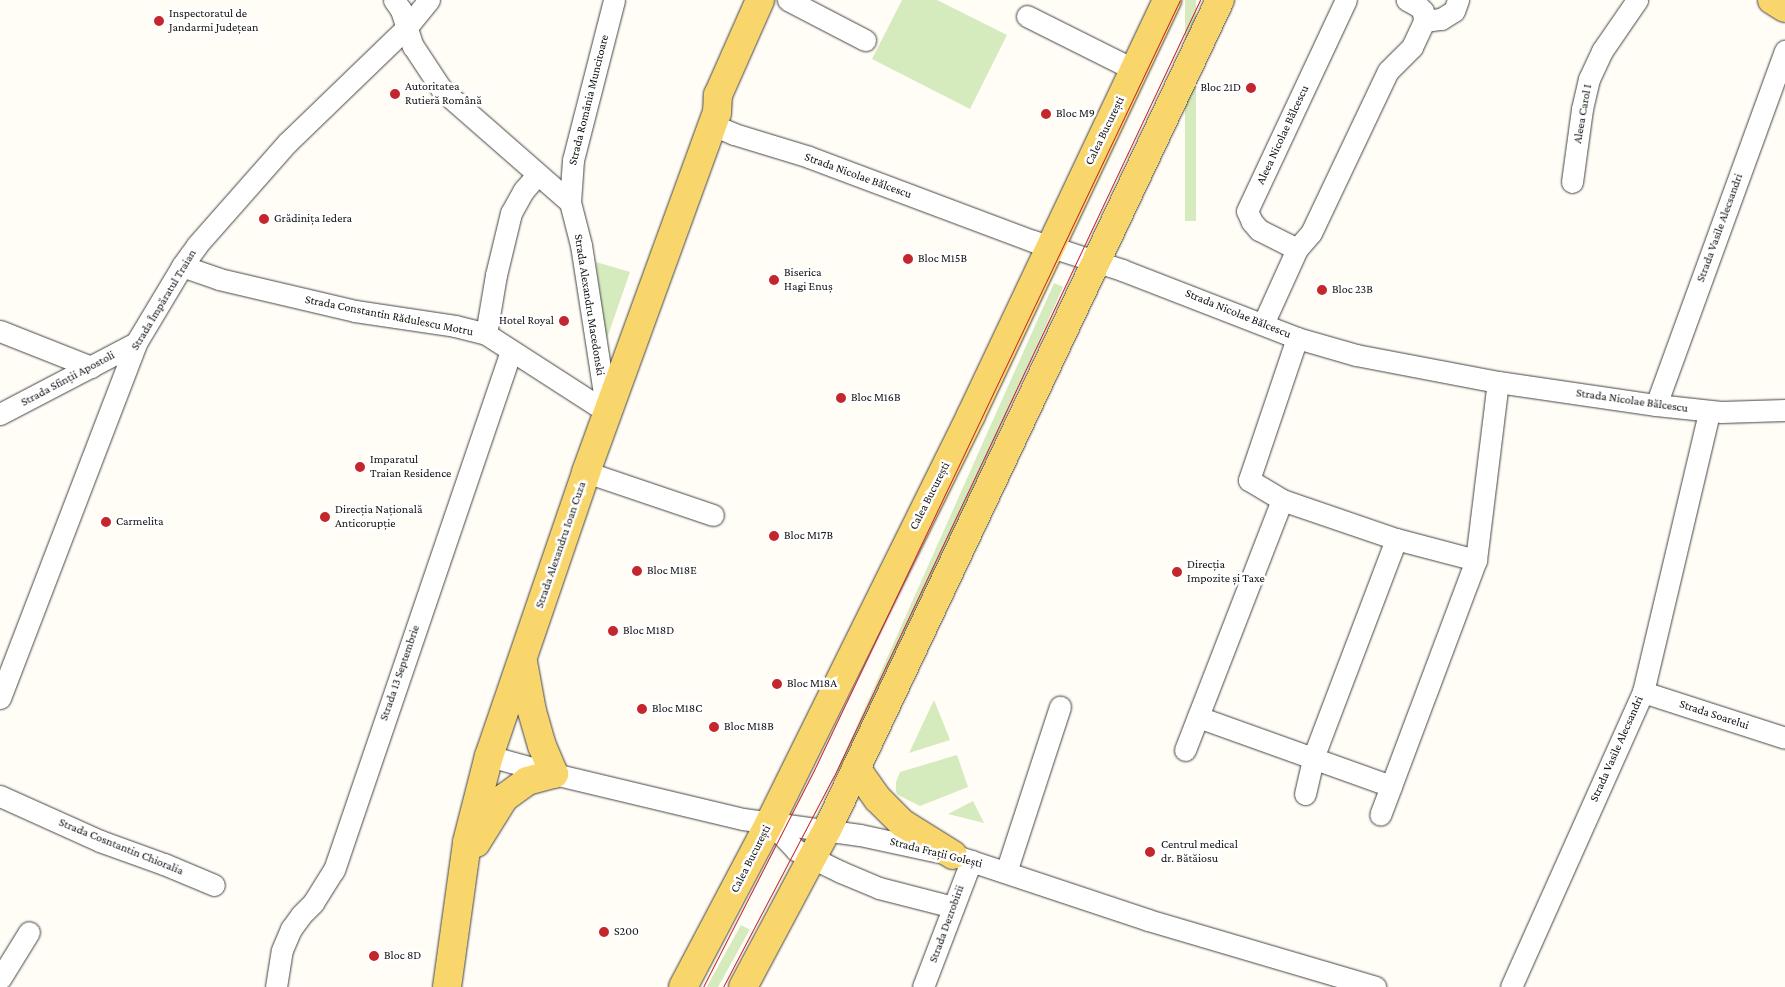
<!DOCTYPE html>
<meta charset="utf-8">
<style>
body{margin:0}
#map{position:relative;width:1785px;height:987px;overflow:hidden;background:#fffdf5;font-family:"Crimson Pro",serif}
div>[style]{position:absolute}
.green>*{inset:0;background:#d5ebbd;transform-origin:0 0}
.roads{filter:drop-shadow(0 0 1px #444) drop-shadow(0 0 1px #444)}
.minor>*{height:21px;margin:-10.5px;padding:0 10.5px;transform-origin:10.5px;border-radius:10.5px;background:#fff}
.major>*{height:28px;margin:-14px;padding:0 14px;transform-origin:14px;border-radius:14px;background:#f9d66b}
.tram>*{height:1px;margin:-0.5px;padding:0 0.5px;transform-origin:0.5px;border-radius:0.5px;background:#c4262e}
.dots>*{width:14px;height:14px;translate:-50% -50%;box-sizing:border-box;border:2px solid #fff;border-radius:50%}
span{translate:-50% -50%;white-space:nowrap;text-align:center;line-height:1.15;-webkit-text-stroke:5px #fff;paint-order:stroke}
.poi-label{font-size:12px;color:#111}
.left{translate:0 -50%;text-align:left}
.right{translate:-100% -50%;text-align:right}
.street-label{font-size:12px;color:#111}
</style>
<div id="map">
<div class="green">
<i style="clip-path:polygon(902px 0,937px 0,1007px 35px,970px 109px,872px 59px)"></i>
<i style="left:1185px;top:0;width:11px;height:221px"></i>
<i style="clip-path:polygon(596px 262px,630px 272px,606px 341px)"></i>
<i style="left:1054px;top:283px;width:10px;height:533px;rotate:24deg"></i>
<i style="clip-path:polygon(934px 700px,950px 740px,909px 753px)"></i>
<i style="clip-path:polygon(957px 755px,968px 787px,920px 806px,898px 795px,896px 792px,896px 782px,900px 772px)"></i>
<i style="clip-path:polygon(973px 801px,984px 823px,948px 814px)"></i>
<i style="left:741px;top:925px;width:10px;height:70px;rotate:29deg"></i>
</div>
<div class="roads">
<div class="minor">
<i style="left:394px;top:0;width:12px;rotate:55deg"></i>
<i style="left:401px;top:10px;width:38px;rotate:72deg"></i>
<i style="left:413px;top:46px;width:53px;rotate:56.6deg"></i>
<i style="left:442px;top:90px;width:170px;rotate:41.2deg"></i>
<i style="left:570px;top:202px;width:44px;rotate:75.7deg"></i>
<i style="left:581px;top:245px;width:169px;rotate:81.2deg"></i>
<i style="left:788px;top:0;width:87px;rotate:27.5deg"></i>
<i style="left:1027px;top:16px;width:121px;rotate:26.6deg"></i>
<i style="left:1424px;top:21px;width:17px;rotate:-7deg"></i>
<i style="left:1441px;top:19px;width:15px;rotate:-32deg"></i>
<i style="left:1454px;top:11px;width:12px;rotate:-70deg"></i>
<i style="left:713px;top:125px;width:23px;rotate:23deg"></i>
<i style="left:734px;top:134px;width:78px;rotate:17deg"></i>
<i style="left:809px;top:157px;width:239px;rotate:20.6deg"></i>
<i style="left:1033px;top:241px;width:94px;rotate:18deg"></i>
<i style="left:1122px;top:270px;width:188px;rotate:21.2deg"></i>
<i style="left:1297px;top:338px;width:61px;rotate:16.1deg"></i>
<i style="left:1356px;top:355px;width:145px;rotate:10.8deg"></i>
<i style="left:1498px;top:382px;width:160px;rotate:8.3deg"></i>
<i style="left:1656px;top:405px;width:65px;rotate:6.1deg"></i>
<i style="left:1721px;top:412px;width:64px;rotate:-1.8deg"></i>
<i style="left:1572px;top:182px;width:74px;rotate:-82.2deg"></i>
<i style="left:1582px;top:109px;width:31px;rotate:-77deg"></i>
<i style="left:1589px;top:79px;width:31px;rotate:-65deg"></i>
<i style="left:1602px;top:51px;width:62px;rotate:-55.5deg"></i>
<i style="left:570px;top:202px;width:42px;rotate:-85.9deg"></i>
<i style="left:573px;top:160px;width:165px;rotate:-75.6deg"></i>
<i style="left:1297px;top:249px;width:42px;rotate:-153.4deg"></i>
<i style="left:1259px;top:230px;width:11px;rotate:-131deg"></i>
<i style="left:1252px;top:222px;width:12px;rotate:-114deg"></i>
<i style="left:1247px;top:211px;width:233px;rotate:-64.9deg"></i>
<i style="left:182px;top:266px;width:39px;rotate:19deg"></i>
<i style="left:219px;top:279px;width:140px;rotate:13.2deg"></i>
<i style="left:355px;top:311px;width:101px;rotate:8.5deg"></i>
<i style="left:455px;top:326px;width:32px;rotate:14deg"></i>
<i style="left:486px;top:334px;width:144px;rotate:32.8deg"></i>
<i style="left:1263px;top:324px;width:82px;rotate:-65.6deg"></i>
<i style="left:1297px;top:249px;width:21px;rotate:-49deg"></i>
<i style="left:1311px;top:233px;width:179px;rotate:-64.6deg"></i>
<i style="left:1388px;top:71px;width:34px;rotate:-45deg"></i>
<i style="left:1412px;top:47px;width:29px;rotate:-65deg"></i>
<i style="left:1424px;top:21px;width:10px;rotate:-96deg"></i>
<i style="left:1423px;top:11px;width:7px;rotate:-135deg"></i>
<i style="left:1418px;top:6px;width:13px;rotate:-151deg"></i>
<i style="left:0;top:331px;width:98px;rotate:21.6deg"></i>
<i style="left:486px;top:334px;width:60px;rotate:-80.4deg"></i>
<i style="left:496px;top:275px;width:64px;rotate:-76.4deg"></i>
<i style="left:511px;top:213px;width:26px;rotate:-61deg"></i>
<i style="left:524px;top:190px;width:20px;rotate:-49deg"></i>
<i style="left:1297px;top:338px;width:150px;rotate:108.7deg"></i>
<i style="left:1249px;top:480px;width:39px;rotate:31deg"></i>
<i style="left:1282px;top:500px;width:120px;rotate:18.9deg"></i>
<i style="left:1396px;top:539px;width:83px;rotate:14.7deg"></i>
<i style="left:1476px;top:560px;width:272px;rotate:110.6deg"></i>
<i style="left:1656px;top:405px;width:377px;rotate:-70deg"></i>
<i style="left:0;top:414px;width:153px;rotate:-27.6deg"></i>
<i style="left:586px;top:472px;width:134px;rotate:18.7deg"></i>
<i style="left:1476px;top:560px;width:179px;rotate:-83deg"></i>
<i style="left:1643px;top:692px;width:149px;rotate:17.9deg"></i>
<i style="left:0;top:698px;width:380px;rotate:-69deg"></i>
<i style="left:136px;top:343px;width:90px;rotate:-59.1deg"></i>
<i style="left:182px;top:266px;width:26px;rotate:-54deg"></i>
<i style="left:197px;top:245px;width:136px;rotate:-48.6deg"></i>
<i style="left:287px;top:143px;width:167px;rotate:-44deg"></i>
<i style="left:407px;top:27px;width:35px;rotate:-51deg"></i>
<i style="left:1198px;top:717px;width:205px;rotate:19.7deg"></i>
<i style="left:1185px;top:750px;width:268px;rotate:-68.8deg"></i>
<i style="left:489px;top:756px;width:67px;rotate:15.5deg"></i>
<i style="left:554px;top:774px;width:194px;rotate:13.4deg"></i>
<i style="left:743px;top:819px;width:118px;rotate:7.8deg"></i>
<i style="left:860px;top:835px;width:95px;rotate:12.1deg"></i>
<i style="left:953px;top:855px;width:206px;rotate:18.4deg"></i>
<i style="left:1148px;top:920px;width:237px;rotate:16.4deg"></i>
<i style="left:1305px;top:794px;width:37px;rotate:-77deg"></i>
<i style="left:1313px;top:758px;width:234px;rotate:-69.2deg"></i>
<i style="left:0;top:796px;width:110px;rotate:24.2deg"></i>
<i style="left:100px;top:841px;width:68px;rotate:19.8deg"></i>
<i style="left:164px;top:864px;width:54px;rotate:22.8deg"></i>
<i style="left:770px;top:822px;width:38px;rotate:47deg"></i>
<i style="left:796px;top:850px;width:50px;rotate:26.1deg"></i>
<i style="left:841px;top:872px;width:41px;rotate:22.8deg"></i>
<i style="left:879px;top:888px;width:76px;rotate:14.4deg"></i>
<i style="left:1006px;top:872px;width:174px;rotate:-71.9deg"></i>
<i style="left:0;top:979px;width:55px;rotate:-58.3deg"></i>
<i style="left:276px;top:987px;width:37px;rotate:-81deg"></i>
<i style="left:282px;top:950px;width:23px;rotate:-67deg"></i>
<i style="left:291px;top:929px;width:17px;rotate:-54deg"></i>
<i style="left:301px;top:915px;width:17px;rotate:-45deg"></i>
<i style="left:313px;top:903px;width:39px;rotate:-58deg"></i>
<i style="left:334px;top:870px;width:548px;rotate:-71.17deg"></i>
<i style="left:923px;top:987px;width:135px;rotate:-69.1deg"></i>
<i style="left:1511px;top:987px;width:323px;rotate:-65.9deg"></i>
<i style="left:1643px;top:692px;width:288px;rotate:-76.7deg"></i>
</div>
<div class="major">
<i style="left:1772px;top:0;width:15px;rotate:32deg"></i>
<i style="left:856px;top:768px;width:38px;rotate:55deg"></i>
<i style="left:878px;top:799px;width:34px;rotate:45deg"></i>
<i style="left:902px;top:823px;width:60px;rotate:32.1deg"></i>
<i style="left:476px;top:843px;width:53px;rotate:-58.1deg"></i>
<i style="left:504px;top:798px;width:29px;rotate:-36deg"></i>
<i style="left:527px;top:781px;width:28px;rotate:-15deg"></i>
<i style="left:554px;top:774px;width:30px;rotate:-113deg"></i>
<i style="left:542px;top:746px;width:36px;rotate:-106deg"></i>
<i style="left:532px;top:711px;width:50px;rotate:-100.4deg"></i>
<i style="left:447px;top:987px;width:146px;rotate:-82.1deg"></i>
<i style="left:467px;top:842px;width:89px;rotate:-75.7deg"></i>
<i style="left:489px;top:756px;width:300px;rotate:-71.1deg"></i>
<i style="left:586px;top:472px;width:382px;rotate:-70deg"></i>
<i style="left:717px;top:113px;width:18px;rotate:-87deg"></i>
<i style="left:718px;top:95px;width:104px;rotate:-66.1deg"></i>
<i style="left:683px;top:987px;width:187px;rotate:-62.2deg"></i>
<i style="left:770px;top:822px;width:454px;rotate:-63.7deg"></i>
<i style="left:971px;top:415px;width:459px;rotate:-64.7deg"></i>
<i style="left:743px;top:987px;width:178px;rotate:-61.9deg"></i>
<i style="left:827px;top:830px;width:918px;rotate:-64.66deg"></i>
</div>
</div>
<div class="tram">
<i style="left:703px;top:987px;width:246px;rotate:-62.9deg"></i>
<i style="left:815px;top:768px;width:850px;rotate:-64.58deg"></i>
<i style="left:723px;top:987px;width:238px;rotate:-62.3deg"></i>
<i style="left:834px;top:776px;width:858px;rotate:-64.75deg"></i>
</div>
<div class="dots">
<i style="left:159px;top:21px;background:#c4262e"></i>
<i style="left:1251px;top:88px;background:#c4262e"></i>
<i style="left:395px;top:94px;background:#c4262e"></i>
<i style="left:1046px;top:114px;background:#c4262e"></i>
<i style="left:264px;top:219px;background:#c4262e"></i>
<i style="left:908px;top:259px;background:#c4262e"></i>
<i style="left:774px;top:280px;background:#c4262e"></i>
<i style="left:1322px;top:290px;background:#c4262e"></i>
<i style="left:564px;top:321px;background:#c4262e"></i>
<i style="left:841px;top:398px;background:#c4262e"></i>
<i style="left:360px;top:467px;background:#c4262e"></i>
<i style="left:325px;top:517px;background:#c4262e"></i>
<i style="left:106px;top:522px;background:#c4262e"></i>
<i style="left:774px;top:536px;background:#c4262e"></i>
<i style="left:637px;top:571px;background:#c4262e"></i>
<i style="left:1177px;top:572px;background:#c4262e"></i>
<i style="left:613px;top:631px;background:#c4262e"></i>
<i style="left:777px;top:684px;background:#c4262e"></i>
<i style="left:642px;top:709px;background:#c4262e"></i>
<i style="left:714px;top:727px;background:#c4262e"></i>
<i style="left:1150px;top:852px;background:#c4262e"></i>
<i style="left:604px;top:932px;background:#c4262e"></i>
<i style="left:374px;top:956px;background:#c4262e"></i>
</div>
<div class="poi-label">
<span class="left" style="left:169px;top:21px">Inspectoratul de<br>Jandarmi Județean</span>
<span class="left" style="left:405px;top:94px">Autoritatea<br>Rutieră Română</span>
<span class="right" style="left:1241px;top:88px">Bloc 21D</span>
<span class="left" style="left:1056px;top:114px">Bloc M9</span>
<span class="left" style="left:274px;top:219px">Grădinița Iedera</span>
<span class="left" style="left:918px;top:259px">Bloc M15B</span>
<span class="left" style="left:784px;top:280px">Biserica<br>Hagi Enuș</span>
<span class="left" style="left:1332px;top:290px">Bloc 23B</span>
<span class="right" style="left:554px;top:321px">Hotel Royal</span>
<span class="left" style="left:851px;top:398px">Bloc M16B</span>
<span class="left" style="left:370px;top:467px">Imparatul<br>Traian Residence</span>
<span class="left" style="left:335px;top:517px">Direcția Națională<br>Anticorupție</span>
<span class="left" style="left:116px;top:522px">Carmelita</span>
<span class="left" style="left:784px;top:536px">Bloc M17B</span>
<span class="left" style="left:1187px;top:572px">Direcția<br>Impozite și Taxe</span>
<span class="left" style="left:647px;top:571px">Bloc M18E</span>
<span class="left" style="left:623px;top:631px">Bloc M18D</span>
<span class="left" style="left:787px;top:684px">Bloc M18A</span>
<span class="left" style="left:652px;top:709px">Bloc M18C</span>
<span class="left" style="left:724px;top:727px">Bloc M18B</span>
<span class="left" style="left:1161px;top:852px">Centrul medical<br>dr. Bătăiosu</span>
<span class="left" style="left:614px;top:932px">S200</span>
<span class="left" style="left:384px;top:956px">Bloc 8D</span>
</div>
<div class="street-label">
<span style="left:589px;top:100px;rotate:-76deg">Strada România Muncitoare</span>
<span style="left:1583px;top:114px;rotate:-80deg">Aleea Carol I</span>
<span style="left:1105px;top:131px;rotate:-64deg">Calea București</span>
<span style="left:1283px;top:135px;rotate:-65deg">Aleea Nicolae Bălcescu</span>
<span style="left:858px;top:176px;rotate:20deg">Strada Nicolae Bălcescu</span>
<span style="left:1720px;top:228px;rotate:-70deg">Strada Vasile Alecsandri</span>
<span style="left:164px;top:300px;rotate:-59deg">Strada Împăratul Traian</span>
<span style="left:589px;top:305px;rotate:81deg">Strada Alexandru Macedonski</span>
<span style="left:1238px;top:314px;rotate:22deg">Strada Nicolae Bălcescu</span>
<span style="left:389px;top:316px;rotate:11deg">Strada Constantin Rădulescu Motru</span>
<span style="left:68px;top:379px;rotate:-28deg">Strada Sfinții Apostoli</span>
<span style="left:1632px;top:401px;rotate:8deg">Strada Nicolae Bălcescu</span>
<span style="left:930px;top:496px;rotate:-63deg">Calea București</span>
<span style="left:561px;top:545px;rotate:-71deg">Strada Alexandru Ioan Cuza</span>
<span style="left:400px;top:673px;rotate:-71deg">Strada 13 Septembrie</span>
<span style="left:1714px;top:715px;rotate:18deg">Strada Soarelui</span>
<span style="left:1617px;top:749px;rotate:-66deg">Strada Vasile Alecsandri</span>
<span style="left:121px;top:847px;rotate:22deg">Strada Cosntantin Chioralia</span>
<span style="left:936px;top:853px;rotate:14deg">Strada Frații Golești</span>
<span style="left:751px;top:859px;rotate:-63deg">Calea București</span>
<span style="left:947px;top:924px;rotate:-70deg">Strada Dezrobirii</span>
</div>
</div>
